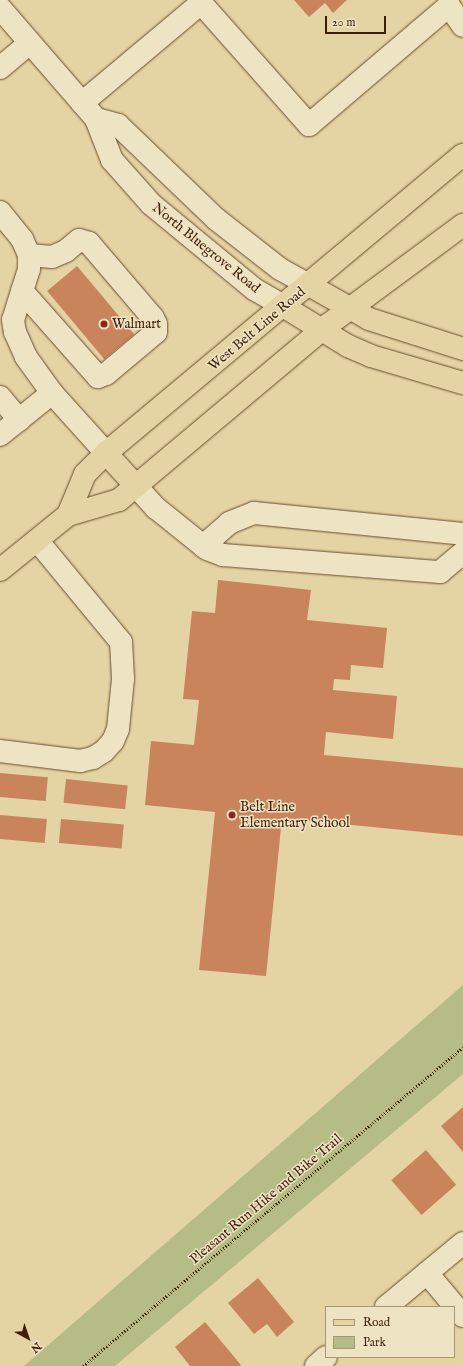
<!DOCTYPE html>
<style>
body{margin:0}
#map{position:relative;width:463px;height:1366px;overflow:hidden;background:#e5d4a3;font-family:"IM FELL English",serif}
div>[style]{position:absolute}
.green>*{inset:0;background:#b5bc85}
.building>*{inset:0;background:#c9845c;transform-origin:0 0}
.path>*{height:2.5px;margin-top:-1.25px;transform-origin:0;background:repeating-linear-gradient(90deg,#3f1f09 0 1px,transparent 0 3px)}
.roads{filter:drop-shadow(0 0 1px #684c30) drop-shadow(0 0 1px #684c30)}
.minor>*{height:22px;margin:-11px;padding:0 11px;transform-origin:11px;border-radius:11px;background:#eee3c3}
.major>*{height:22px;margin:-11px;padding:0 11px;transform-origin:11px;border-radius:11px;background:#e5d4a3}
.dots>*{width:11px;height:11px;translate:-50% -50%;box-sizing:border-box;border:2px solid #eee3c3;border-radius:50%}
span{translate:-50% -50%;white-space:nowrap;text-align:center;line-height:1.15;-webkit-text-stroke:3px #eee3c3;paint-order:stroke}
.street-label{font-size:14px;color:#3f1f09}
.poi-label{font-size:14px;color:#3f1f09}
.left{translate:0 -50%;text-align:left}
.legend{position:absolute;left:325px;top:1306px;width:130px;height:52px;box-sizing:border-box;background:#eee3c3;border:1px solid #a89579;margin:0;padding:5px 7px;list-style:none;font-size:12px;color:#3f1f09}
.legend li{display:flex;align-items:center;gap:8px;height:20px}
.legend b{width:20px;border:1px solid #a89579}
.north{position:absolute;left:8px;top:1318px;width:40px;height:40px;-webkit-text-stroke:3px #eee3c3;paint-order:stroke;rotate:140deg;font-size:11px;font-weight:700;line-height:16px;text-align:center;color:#3f1f09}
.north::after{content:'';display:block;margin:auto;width:14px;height:18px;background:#3f1f09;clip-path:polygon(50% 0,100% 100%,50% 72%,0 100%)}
.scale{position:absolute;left:325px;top:16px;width:61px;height:18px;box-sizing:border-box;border:2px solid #3f1f09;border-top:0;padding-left:5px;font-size:12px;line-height:14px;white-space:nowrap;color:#3f1f09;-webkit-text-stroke:3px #eee3c3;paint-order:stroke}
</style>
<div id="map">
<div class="green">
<i style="clip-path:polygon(463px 985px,463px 1074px,115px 1366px,24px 1366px)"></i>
</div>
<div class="building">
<i style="clip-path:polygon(294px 0,347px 0,333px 13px,325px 3px,309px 17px)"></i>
<i style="left:77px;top:266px;width:89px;height:39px;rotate:50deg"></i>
<i style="clip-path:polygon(218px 580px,311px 590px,307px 620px,387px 628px,383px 668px,351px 665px,350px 680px,334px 679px,333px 690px,397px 696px,393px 739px,326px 732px,324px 755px,463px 768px,463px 836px,282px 818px,266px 976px,199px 970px,215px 812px,145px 805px,151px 741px,194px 745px,199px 700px,183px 699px,192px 611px,215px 613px)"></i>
<i style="left:0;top:773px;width:48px;height:24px;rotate:5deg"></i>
<i style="left:66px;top:779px;width:62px;height:24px;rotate:6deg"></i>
<i style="left:0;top:815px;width:47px;height:24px;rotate:5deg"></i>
<i style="left:61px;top:819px;width:63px;height:24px;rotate:5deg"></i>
<i style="clip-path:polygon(463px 1107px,463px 1152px,441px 1126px)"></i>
<i style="left:426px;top:1150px;width:46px;height:46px;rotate:49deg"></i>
<i style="clip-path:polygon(258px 1278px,294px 1322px,277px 1337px,267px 1324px,254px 1334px,228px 1303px)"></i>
<i style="clip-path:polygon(205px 1322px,241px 1365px,240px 1366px,190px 1366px,175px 1347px)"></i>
</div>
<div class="path">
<i style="left:83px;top:1366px;width:496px;rotate:-40deg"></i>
</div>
<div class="roads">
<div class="minor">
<i style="left:0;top:8px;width:147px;rotate:49.1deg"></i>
<i style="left:96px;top:119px;width:44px;rotate:68.7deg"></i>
<i style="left:112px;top:160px;width:59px;rotate:48.4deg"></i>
<i style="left:151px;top:204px;width:134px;rotate:39.5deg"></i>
<i style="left:254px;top:289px;width:34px;rotate:30deg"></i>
<i style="left:0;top:68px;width:39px;rotate:-40deg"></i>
<i style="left:82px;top:103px;width:155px;rotate:-40deg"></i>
<i style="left:201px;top:3px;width:163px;rotate:48.5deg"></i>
<i style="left:309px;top:125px;width:184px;rotate:-40.4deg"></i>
<i style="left:449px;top:6px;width:24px;rotate:55deg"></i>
<i style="left:96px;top:119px;width:23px;rotate:15deg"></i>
<i style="left:118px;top:125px;width:136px;rotate:43.8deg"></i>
<i style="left:216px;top:219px;width:81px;rotate:38deg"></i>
<i style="left:280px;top:269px;width:33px;rotate:29deg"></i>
<i style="left:0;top:212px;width:35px;rotate:51deg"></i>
<i style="left:22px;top:239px;width:17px;rotate:66deg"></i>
<i style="left:29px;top:255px;width:14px;rotate:90deg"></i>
<i style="left:29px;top:269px;width:53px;rotate:107.4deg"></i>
<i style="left:13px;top:320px;width:12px;rotate:81deg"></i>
<i style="left:15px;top:332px;width:27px;rotate:66deg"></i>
<i style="left:26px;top:357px;width:44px;rotate:54.2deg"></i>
<i style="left:22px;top:291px;width:115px;rotate:48.5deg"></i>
<i style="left:98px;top:377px;width:9px;rotate:-21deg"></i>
<i style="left:106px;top:374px;width:65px;rotate:-40deg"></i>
<i style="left:156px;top:332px;width:8px;rotate:-90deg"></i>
<i style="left:156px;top:324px;width:7px;rotate:-117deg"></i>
<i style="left:153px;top:318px;width:99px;rotate:-130.5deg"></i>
<i style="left:89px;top:243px;width:10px;rotate:-163deg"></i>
<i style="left:79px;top:240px;width:17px;rotate:140deg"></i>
<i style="left:66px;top:251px;width:15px;rotate:157deg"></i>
<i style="left:52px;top:257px;width:23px;rotate:-175deg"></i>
<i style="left:0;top:397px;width:30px;rotate:50deg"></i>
<i style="left:0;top:435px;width:67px;rotate:-38.9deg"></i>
<i style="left:52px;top:393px;width:81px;rotate:48deg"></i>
<i style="left:136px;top:486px;width:30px;rotate:48deg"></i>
<i style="left:156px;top:508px;width:65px;rotate:38.8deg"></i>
<i style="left:207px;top:549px;width:17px;rotate:21deg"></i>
<i style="left:223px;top:555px;width:218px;rotate:4.5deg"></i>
<i style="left:440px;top:572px;width:30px;rotate:-40deg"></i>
<i style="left:203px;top:546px;width:35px;rotate:-41deg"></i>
<i style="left:229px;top:523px;width:27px;rotate:-22deg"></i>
<i style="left:254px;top:513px;width:210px;rotate:5.7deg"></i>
<i style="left:0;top:751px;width:81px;rotate:7.1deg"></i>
<i style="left:80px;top:761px;width:13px;rotate:-13deg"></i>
<i style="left:93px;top:758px;width:13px;rotate:-32deg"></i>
<i style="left:104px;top:751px;width:13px;rotate:-48deg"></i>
<i style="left:113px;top:741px;width:13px;rotate:-67deg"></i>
<i style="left:118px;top:729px;width:50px;rotate:-84.3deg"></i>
<i style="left:123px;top:679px;width:37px;rotate:-93deg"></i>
<i style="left:121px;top:642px;width:132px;rotate:-129.5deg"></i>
<i style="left:427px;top:1273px;width:56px;rotate:50.1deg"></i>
<i style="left:386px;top:1307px;width:100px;rotate:-39.7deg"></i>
<i style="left:316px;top:1366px;width:13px;rotate:-42deg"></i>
</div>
<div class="major">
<i style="left:309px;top:285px;width:69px;rotate:29.5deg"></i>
<i style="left:369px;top:319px;width:99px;rotate:17.7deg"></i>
<i style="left:283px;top:306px;width:76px;rotate:31.6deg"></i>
<i style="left:348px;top:346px;width:25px;rotate:23deg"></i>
<i style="left:371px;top:356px;width:96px;rotate:16.4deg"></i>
<i style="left:106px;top:453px;width:45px;rotate:47.7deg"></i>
<i style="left:68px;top:515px;width:44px;rotate:-67.5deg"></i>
<i style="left:85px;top:474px;width:30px;rotate:-45deg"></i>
<i style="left:106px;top:453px;width:465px;rotate:-39.9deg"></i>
<i style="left:0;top:570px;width:87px;rotate:-39deg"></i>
<i style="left:68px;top:515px;width:53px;rotate:-16.4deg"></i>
<i style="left:119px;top:500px;width:274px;rotate:-40deg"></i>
<i style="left:329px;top:324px;width:167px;rotate:-36.5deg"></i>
</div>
</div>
<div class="dots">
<i style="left:104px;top:324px;background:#8f2418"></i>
<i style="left:232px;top:815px;background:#8f2418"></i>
</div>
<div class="street-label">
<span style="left:206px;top:248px;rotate:39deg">North Bluegrove Road</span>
<span style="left:257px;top:329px;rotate:-40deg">West Belt Line Road</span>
<span style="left:266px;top:1199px;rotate:-40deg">Pleasant Run Hike and Bike Trail</span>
</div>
<div class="poi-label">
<span class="left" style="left:112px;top:324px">Walmart</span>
<span class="left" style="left:240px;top:815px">Belt Line<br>Elementary School</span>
</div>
<ul class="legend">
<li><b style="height:5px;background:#e5d4a3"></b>Road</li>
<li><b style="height:11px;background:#b5bc85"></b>Park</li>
</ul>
<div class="north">N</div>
<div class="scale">20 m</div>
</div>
